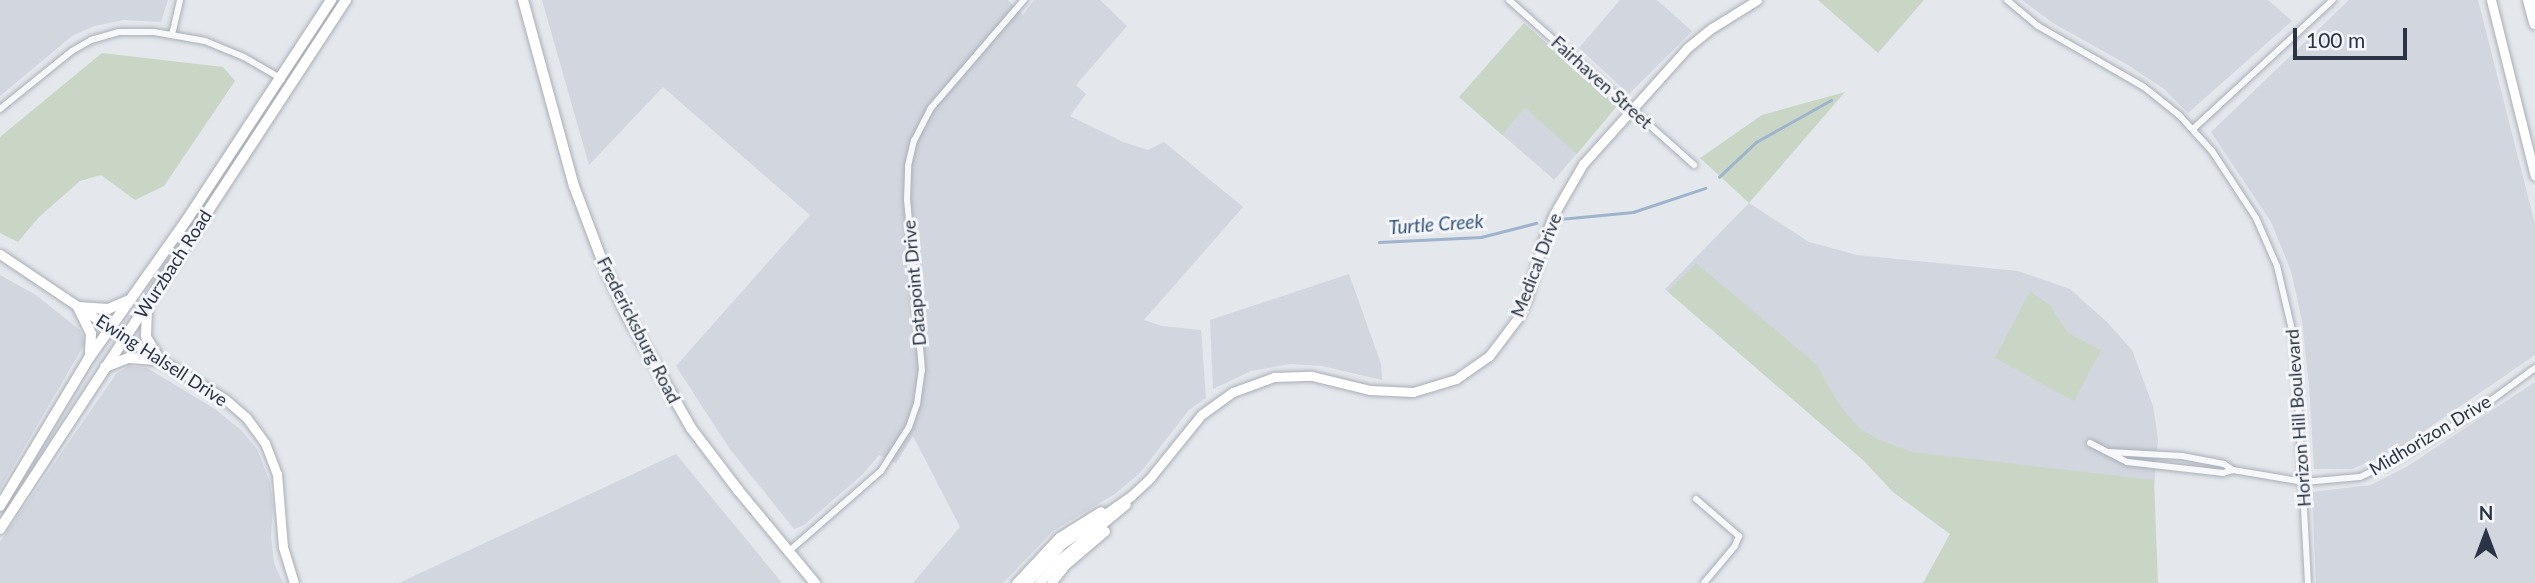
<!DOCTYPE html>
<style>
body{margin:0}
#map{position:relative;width:2535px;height:583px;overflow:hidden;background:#e4e7ec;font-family:Lato,sans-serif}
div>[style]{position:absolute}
.built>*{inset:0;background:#d2d6de;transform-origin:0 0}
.green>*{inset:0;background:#c9d6c5}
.stream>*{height:2.5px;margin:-1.25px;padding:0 1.25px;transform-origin:1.25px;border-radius:1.25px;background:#9fb4cc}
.roads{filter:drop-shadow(0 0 2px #a9aeb7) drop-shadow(0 0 2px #a9aeb7)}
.street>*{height:6px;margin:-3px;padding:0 3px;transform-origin:3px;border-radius:3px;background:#f7f8fa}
.secondary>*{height:9px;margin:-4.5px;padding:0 4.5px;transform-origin:4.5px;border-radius:4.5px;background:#fff}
.primary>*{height:10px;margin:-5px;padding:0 5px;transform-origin:5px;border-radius:5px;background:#fff}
.highway>*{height:12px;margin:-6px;padding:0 6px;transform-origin:6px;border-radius:6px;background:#fff}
span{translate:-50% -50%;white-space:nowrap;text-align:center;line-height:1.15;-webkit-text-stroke:6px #f4f6f9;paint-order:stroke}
.street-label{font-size:18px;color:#2b3445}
.water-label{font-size:19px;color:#34527a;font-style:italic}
.north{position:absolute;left:2451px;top:499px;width:70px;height:70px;-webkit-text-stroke:5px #f4f6f9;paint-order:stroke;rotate:0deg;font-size:19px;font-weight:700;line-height:28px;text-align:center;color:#2b3445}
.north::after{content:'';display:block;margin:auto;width:24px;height:32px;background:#2b3445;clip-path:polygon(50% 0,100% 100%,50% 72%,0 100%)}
.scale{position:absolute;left:2293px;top:28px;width:114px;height:32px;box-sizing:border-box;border:4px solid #2b3445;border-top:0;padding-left:9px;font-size:21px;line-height:24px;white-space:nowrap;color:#2b3445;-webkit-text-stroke:5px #f4f6f9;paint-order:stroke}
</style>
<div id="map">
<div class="built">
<i style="clip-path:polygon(0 0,168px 0,161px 22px,124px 20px,94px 26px,72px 36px,0 96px)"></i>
<i style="clip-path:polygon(542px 0,1008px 0,1023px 15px,1034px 0,1100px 0,1127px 26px,1076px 85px,1086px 94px,1070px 116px,1123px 142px,1148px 150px,1164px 142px,1243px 207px,1144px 320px,1162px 326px,1201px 330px,1206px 398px,1189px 410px,1140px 473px,1115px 494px,1053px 531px,1003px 583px,913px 583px,960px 527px,913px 436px,896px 463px,879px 455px,863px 474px,804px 525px,794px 529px,729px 448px,676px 366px,810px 215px,663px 87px,589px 165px)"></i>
<i style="clip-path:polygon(1620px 0,1657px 0,1692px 31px,1629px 94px,1579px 48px)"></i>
<i style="clip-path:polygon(2022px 0,2268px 0,2292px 21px,2188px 113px,2164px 89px,2128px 65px,2053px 23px)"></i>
<i style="clip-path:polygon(2349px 0,2478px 0,2535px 224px,2535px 355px,2395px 451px,2352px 469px,2314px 469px,2309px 385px,2302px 321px,2291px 271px,2271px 222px,2211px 132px)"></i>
<i style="left:1525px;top:108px;width:69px;height:35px;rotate:41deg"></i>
<i style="clip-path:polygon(1749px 203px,1809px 242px,1857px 255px,2018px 271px,2070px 289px,2107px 322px,2132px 350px,2153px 406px,2158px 439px,2154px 488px,1862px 459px,1665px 289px)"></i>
<i style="clip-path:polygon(1349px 274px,1381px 364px,1382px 380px,1322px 366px,1290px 364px,1251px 371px,1213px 389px,1210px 320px)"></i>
<i style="clip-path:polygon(0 275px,36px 295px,81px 331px,85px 343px,0 489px)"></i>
<i style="clip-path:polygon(129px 366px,147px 368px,215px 409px,241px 430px,257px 449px,270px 482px,273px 505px,271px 537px,274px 563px,283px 583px,0 583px,0 542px,116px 374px)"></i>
<i style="clip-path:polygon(2535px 382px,2535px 583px,2316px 583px,2312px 492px,2371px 485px,2408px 466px)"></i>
<i style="clip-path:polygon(676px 454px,782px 583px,399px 583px,558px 509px)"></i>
</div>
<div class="green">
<i style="clip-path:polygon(1818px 0,1924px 0,1878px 53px)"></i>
<i style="clip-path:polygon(1524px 23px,1617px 106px,1577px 154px,1525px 108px,1502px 135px,1459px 97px)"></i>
<i style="clip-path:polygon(102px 53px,223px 67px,235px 81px,164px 186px,135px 200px,101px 175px,80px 181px,39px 217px,18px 242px,0 233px,0 137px)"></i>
<i style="clip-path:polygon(1845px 92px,1749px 203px,1700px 158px,1762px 115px)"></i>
<i style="clip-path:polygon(1696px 263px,1816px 364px,1840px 406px,1860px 429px,1882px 441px,1912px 452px,2154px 480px,2158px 583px,1923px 583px,1950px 534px,1893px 492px,1862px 459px,1668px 292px)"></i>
<i style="clip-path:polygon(2030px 291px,2050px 305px,2068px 333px,2101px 350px,2074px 401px,1995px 358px)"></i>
</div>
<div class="stream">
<i style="left:1719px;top:177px;width:51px;rotate:-43.4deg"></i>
<i style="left:1756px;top:142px;width:86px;rotate:-29.2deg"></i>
<i style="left:1560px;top:219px;width:73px;rotate:-5.5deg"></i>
<i style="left:1633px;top:212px;width:76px;rotate:-18.4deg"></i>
<i style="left:1379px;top:242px;width:102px;rotate:-2.8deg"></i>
<i style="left:1481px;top:237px;width:57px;rotate:-14.3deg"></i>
</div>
<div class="roads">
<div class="street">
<i style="left:1509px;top:0;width:248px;rotate:41.7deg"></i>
<i style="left:2007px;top:0;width:40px;rotate:40deg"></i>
<i style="left:2038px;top:26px;width:122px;rotate:29.9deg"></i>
<i style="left:2144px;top:87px;width:45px;rotate:38.7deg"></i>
<i style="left:2179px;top:115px;width:49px;rotate:47.5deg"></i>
<i style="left:2212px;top:151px;width:80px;rotate:56.7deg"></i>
<i style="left:2256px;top:218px;width:52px;rotate:66.4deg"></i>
<i style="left:2277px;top:266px;width:79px;rotate:76.8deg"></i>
<i style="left:2295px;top:343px;width:240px;rotate:86.9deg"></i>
<i style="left:172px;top:35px;width:36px;rotate:-77deg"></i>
<i style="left:0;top:109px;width:92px;rotate:-38.9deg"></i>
<i style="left:72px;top:51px;width:22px;rotate:-30deg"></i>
<i style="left:91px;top:40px;width:29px;rotate:-16deg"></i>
<i style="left:119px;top:32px;width:35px"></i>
<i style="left:154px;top:32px;width:52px;rotate:10deg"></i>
<i style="left:205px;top:41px;width:42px;rotate:22.3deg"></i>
<i style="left:244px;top:57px;width:44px;rotate:30.1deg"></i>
<i style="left:2193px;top:129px;width:190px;rotate:-42.7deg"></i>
<i style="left:2090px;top:443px;width:42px;rotate:27.2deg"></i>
<i style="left:2127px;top:462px;width:97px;rotate:6.5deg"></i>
<i style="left:2223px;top:473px;width:10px;rotate:-17deg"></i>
<i style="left:2233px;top:470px;width:72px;rotate:9.6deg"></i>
<i style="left:2304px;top:482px;width:56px;rotate:-5.1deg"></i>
<i style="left:2360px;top:477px;width:35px;rotate:-25deg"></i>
<i style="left:2392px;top:462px;width:96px;rotate:-30.9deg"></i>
<i style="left:2474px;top:413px;width:76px;rotate:-36.4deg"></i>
<i style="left:2109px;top:452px;width:73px;rotate:3.1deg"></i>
<i style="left:2182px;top:456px;width:43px;rotate:10.8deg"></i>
<i style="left:2224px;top:464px;width:11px;rotate:34deg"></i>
<i style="left:1696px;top:499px;width:57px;rotate:40.7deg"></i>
<i style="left:1739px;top:536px;width:11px;rotate:112deg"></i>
<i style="left:1735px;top:546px;width:48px;rotate:130deg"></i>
<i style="left:788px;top:552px;width:123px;rotate:-41.1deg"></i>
<i style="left:881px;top:471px;width:52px;rotate:-57.5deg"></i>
<i style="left:909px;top:427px;width:24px;rotate:-71deg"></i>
<i style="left:917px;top:404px;width:34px;rotate:-82deg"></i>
<i style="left:922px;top:370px;width:171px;rotate:-95deg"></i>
<i style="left:907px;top:200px;width:34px;rotate:-88deg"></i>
<i style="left:908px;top:166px;width:26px;rotate:-77deg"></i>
<i style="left:914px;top:141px;width:37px;rotate:-63deg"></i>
<i style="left:931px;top:108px;width:143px;rotate:-49.3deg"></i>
</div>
<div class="secondary">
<i style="left:2491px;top:0;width:181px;rotate:76deg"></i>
<i style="left:0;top:254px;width:151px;rotate:33.9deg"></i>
<i style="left:125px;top:338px;width:117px;rotate:31.4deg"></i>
<i style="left:225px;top:399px;width:28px;rotate:41deg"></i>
<i style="left:246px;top:417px;width:32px;rotate:54deg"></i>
<i style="left:265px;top:443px;width:33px;rotate:69deg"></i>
<i style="left:277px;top:474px;width:73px;rotate:85.3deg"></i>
<i style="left:283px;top:547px;width:38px;rotate:73deg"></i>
<i style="left:1016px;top:583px;width:63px;rotate:-46.9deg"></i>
<i style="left:1059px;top:537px;width:49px;rotate:-31.8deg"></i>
<i style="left:1027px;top:583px;width:52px;rotate:-48.1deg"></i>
<i style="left:1062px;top:544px;width:84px;rotate:-34.8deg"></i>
<i style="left:1131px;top:496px;width:26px;rotate:-43deg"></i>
<i style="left:1150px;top:478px;width:81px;rotate:-51deg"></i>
<i style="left:1201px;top:415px;width:39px;rotate:-36deg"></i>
<i style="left:1233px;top:392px;width:44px;rotate:-20.1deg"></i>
<i style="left:1274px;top:377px;width:38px;rotate:-2deg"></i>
<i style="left:1312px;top:376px;width:60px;rotate:13.6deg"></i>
<i style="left:1370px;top:390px;width:43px;rotate:2.7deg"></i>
<i style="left:1413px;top:392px;width:45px;rotate:-16.8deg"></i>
<i style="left:1456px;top:379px;width:40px;rotate:-34.9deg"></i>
<i style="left:1489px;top:356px;width:48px;rotate:-52.7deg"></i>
<i style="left:1518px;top:318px;width:19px;rotate:-65deg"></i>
<i style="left:1526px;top:301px;width:62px;rotate:-74.2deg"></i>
<i style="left:1543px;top:241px;width:29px;rotate:-68deg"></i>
<i style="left:1554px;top:214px;width:58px;rotate:-59.9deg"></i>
<i style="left:1583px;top:164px;width:156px;rotate:-48.1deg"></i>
<i style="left:1687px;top:48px;width:32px;rotate:-39deg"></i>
<i style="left:1712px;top:28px;width:53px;rotate:-31.9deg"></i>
<i style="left:1039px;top:583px;width:30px;rotate:-49deg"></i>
<i style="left:1059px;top:560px;width:87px;rotate:-39.9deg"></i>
<i style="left:1051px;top:583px;width:24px;rotate:-52deg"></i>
<i style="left:1066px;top:564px;width:51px;rotate:-40.2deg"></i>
</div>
<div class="primary">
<i style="left:523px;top:0;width:193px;rotate:74.7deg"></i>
<i style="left:574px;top:186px;width:85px;rotate:69.4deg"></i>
<i style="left:604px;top:266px;width:53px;rotate:65.4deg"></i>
<i style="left:626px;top:314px;width:131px;rotate:60.3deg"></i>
<i style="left:691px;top:428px;width:78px;rotate:52.8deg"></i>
<i style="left:738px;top:490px;width:121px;rotate:50.4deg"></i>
<i style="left:78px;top:307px;width:30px;rotate:4deg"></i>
<i style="left:108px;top:309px;width:23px;rotate:-23deg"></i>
<i style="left:78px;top:307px;width:30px;rotate:64deg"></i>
<i style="left:91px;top:334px;width:19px;rotate:93deg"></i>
<i style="left:147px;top:307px;width:30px;rotate:92deg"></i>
<i style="left:146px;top:337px;width:27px;rotate:59deg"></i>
<i style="left:105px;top:367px;width:26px;rotate:-21deg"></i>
<i style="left:129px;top:358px;width:31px;rotate:4deg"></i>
<i style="left:0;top:506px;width:173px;rotate:-59deg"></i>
<i style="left:89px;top:358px;width:171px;rotate:-54.7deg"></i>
<i style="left:188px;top:218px;width:261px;rotate:-56.7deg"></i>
<i style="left:0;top:529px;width:632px;rotate:-56.81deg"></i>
</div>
<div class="highway">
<i style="left:2529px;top:0;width:24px;rotate:75deg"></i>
</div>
</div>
<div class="street-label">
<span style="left:1602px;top:82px;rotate:42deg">Fairhaven Street</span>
<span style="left:173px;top:264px;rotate:-57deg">Wurzbach Road</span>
<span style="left:1536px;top:265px;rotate:-69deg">Medical Drive</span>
<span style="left:914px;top:283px;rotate:-95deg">Datapoint Drive</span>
<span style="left:639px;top:330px;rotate:63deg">Fredericksburg Road</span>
<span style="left:162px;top:360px;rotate:33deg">Ewing Halsell Drive</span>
<span style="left:2298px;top:418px;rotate:-94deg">Horizon Hill Boulevard</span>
<span style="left:2430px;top:435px;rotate:-31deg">Midhorizon Drive</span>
</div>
<div class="water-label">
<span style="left:1436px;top:224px;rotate:-4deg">Turtle Creek</span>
</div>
<div class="north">N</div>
<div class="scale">100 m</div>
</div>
